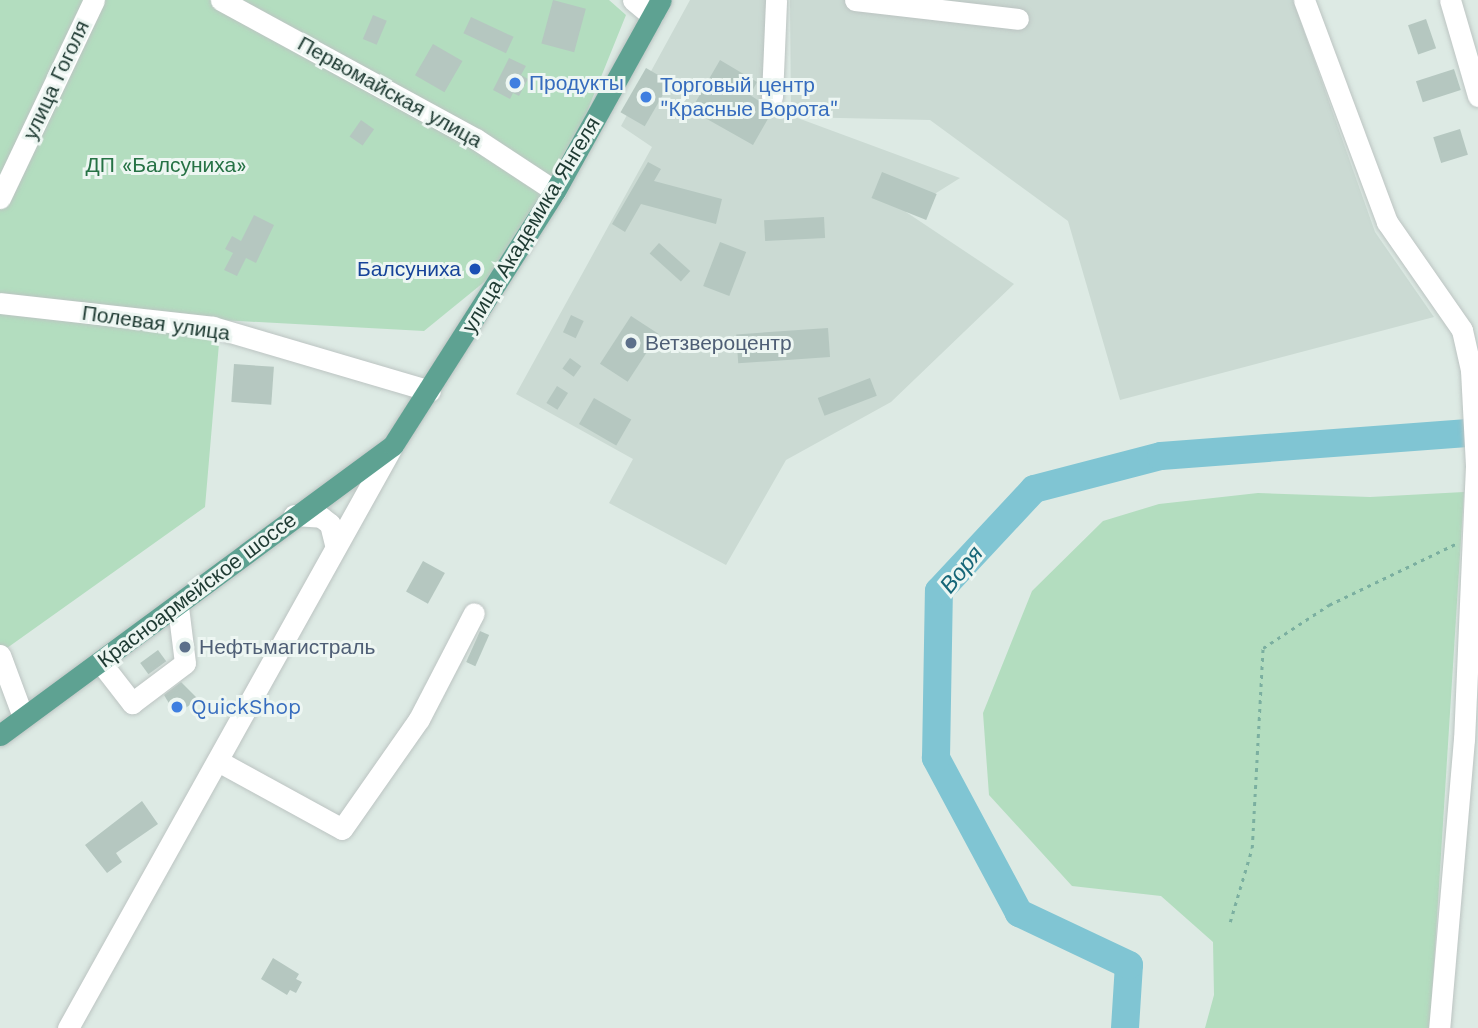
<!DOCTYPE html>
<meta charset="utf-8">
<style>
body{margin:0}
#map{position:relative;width:1478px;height:1028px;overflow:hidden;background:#ddeae4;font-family:"Work Sans",sans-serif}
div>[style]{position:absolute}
.built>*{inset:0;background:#cbdad3}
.green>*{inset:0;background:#b3ddbf}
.river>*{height:28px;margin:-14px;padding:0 14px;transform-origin:14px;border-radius:14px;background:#80c5d3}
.building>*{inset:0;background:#b5c7c0;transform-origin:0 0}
.path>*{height:2.5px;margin-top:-1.25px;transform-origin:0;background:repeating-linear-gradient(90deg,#7bafa0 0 3.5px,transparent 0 8.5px)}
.roads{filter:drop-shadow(0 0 2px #bcc4c2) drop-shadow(0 0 2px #bcc4c2)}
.minor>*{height:21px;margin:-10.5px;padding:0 10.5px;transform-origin:10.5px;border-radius:10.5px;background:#fff}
.major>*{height:21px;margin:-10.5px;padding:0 10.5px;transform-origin:10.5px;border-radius:10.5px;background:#5ea292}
.dots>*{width:19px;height:19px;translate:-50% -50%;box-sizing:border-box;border:4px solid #edf6f2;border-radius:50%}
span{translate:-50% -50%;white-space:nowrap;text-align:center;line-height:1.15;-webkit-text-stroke:6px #edf6f2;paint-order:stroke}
.street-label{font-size:21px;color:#1e3a32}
.shop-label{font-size:21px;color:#366cbe}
.left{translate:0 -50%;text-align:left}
.park-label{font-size:21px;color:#267245}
.transit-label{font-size:21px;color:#164399}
.right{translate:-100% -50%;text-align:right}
.service-label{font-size:21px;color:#4e5e75}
.water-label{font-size:23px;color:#166678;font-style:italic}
</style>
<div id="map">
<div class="built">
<i style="clip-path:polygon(690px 0,774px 0,776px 111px,791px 116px,790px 0,1293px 0,1375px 232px,1434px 317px,1120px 400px,1068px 221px,930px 120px,795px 117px,960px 178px,906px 212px,1014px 284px,891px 402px,786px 460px,726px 565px,609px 503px,633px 459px,516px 394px,652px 147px,621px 126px)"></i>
</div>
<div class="green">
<i style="clip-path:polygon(0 0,609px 0,626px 15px,555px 191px,510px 261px,424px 331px,221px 320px,205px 507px,0 653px)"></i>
<i style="clip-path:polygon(1464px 492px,1430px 1028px,1205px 1028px,1214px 995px,1213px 942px,1161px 896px,1072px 886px,989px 795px,983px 713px,1032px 591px,1103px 521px,1159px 504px,1258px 493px,1370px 497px)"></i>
</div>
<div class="river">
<i style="left:1125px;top:1028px;width:63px;rotate:-86.4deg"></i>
<i style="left:1129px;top:965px;width:122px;rotate:-154.7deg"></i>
<i style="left:1019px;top:913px;width:176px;rotate:-118.2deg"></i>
<i style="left:936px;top:758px;width:167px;rotate:-89deg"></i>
<i style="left:939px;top:591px;width:139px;rotate:-47deg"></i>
<i style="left:1034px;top:489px;width:131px;rotate:-14.6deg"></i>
<i style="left:1161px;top:456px;width:318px;rotate:-4.3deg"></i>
</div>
<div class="building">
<i style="left:553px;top:0;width:34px;height:45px;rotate:15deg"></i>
<i style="left:373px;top:15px;width:15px;height:26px;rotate:23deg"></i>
<i style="left:471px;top:17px;width:47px;height:18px;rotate:25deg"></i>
<i style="left:1426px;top:19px;width:31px;height:19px;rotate:71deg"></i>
<i style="left:433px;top:44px;width:34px;height:36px;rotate:30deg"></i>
<i style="clip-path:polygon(509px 58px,526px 66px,521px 75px,528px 79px,519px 96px,513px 93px,510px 99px,493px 90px)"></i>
<i style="clip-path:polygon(720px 60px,757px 82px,750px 95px,773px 110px,753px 145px,691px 110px)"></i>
<i style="left:646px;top:68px;width:28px;height:51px;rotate:30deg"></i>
<i style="left:1454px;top:69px;width:22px;height:40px;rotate:72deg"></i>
<i style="left:361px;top:120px;width:16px;height:20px;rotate:35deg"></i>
<i style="left:1460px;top:129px;width:27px;height:28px;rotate:73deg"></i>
<i style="clip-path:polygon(648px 162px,661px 169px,654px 181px,722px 199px,716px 224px,641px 204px,625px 232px,612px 224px)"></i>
<i style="left:882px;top:172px;width:59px;height:28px;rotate:22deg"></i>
<i style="clip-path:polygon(254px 215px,274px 225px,256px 263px,246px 258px,237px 276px,224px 270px,233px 253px,225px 249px,232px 236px,241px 241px)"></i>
<i style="left:824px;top:217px;width:21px;height:60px;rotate:87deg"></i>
<i style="left:720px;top:242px;width:28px;height:47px;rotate:21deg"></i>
<i style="left:659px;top:243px;width:42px;height:14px;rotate:42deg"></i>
<i style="left:571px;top:315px;width:14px;height:19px;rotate:25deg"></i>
<i style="left:631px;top:316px;width:33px;height:57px;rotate:33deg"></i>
<i style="left:828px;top:328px;width:29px;height:92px;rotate:86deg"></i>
<i style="left:570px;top:358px;width:14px;height:13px;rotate:36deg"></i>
<i style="left:234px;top:364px;width:40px;height:38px;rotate:4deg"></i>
<i style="left:870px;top:378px;width:19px;height:56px;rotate:69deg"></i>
<i style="left:557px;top:386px;width:13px;height:20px;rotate:32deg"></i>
<i style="left:594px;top:398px;width:43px;height:30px;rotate:30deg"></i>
<i style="left:423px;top:561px;width:25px;height:35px;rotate:29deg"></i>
<i style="left:480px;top:631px;width:10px;height:34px;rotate:24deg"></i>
<i style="left:158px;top:650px;width:14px;height:22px;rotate:54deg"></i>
<i style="clip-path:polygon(181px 682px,198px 699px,176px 715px,164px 695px)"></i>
<i style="clip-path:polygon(142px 801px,158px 824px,116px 853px,122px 862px,107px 873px,85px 845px)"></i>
<i style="clip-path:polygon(273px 958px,299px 974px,296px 979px,302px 982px,296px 993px,290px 990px,287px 995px,261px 979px)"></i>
</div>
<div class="path">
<i style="left:1230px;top:922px;width:77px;rotate:-73.4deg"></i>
<i style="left:1252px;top:848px;width:200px;rotate:-86.9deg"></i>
<i style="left:1263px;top:648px;width:79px;rotate:-33.1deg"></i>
<i style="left:1329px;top:605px;width:140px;rotate:-25.8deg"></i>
</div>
<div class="roads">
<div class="minor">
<i style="left:221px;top:0;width:290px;rotate:28.6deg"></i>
<i style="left:476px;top:139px;width:95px;rotate:33.4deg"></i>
<i style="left:633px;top:0;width:25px;rotate:40deg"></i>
<i style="left:855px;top:0;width:164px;rotate:6.6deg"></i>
<i style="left:1304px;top:0;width:237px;rotate:69.5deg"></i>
<i style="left:1387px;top:222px;width:131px;rotate:55.2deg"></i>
<i style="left:1462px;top:330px;width:41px;rotate:77.3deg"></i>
<i style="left:1471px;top:370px;width:96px;rotate:87deg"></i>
<i style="left:1476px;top:466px;width:273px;rotate:92.5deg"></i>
<i style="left:1464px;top:739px;width:290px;rotate:94.9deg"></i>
<i style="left:1450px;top:0;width:100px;rotate:73.7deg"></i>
<i style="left:772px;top:97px;width:97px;rotate:-87.6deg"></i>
<i style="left:0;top:198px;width:219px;rotate:-64.6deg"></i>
<i style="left:0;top:303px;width:214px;rotate:6.4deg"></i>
<i style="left:213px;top:327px;width:226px;rotate:16.4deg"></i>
<i style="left:294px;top:515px;width:27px;rotate:4deg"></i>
<i style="left:321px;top:517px;width:11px;rotate:38deg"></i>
<i style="left:330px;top:524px;width:21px;rotate:76deg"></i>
<i style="left:0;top:655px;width:66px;rotate:69.6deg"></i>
<i style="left:101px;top:663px;width:51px;rotate:52.2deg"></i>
<i style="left:132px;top:703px;width:66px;rotate:-37deg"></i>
<i style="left:185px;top:663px;width:56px;rotate:-97.1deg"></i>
<i style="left:218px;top:761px;width:141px;rotate:28.7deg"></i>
<i style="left:342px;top:829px;width:134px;rotate:-55deg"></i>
<i style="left:419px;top:719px;width:119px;rotate:-62.6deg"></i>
<i style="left:68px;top:1028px;width:667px;rotate:-60.86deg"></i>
</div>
<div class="major">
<i style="left:0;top:735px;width:488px;rotate:-36.4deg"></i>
<i style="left:393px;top:445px;width:301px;rotate:-57.5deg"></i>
<i style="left:555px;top:191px;width:218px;rotate:-61deg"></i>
</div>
</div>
<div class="dots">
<i style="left:515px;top:83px;background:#3f7fe0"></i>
<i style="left:646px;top:97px;background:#3f7fe0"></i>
<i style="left:475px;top:269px;background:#1a4fb4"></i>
<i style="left:631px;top:343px;background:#5c6f8a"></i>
<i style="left:185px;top:647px;background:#5c6f8a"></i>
<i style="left:177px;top:707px;background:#3f7fe0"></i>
</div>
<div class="street-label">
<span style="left:56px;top:80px;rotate:-65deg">улица Гоголя</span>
<span style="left:390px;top:92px;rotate:29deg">Первомайская улица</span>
<span style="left:531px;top:225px;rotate:-59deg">улица Академика Янгеля</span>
<span style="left:156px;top:323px;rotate:8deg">Полевая улица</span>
<span style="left:197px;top:590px;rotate:-37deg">Красноармейское шоссе</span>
</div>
<div class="shop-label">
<span class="left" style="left:529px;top:83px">Продукты</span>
<span class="left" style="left:660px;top:97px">Торговый центр<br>"Красные Ворота"</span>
<span class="left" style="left:191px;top:707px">QuickShop</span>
</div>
<div class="park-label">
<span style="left:166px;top:165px">ДП «Балсуниха»</span>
</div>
<div class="transit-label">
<span class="right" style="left:461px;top:269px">Балсуниха</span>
</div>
<div class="service-label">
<span class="left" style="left:645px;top:343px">Ветзвероцентр</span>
<span class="left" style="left:199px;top:647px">Нефтьмагистраль</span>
</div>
<div class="water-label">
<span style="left:962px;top:570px;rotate:-51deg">Воря</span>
</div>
</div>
